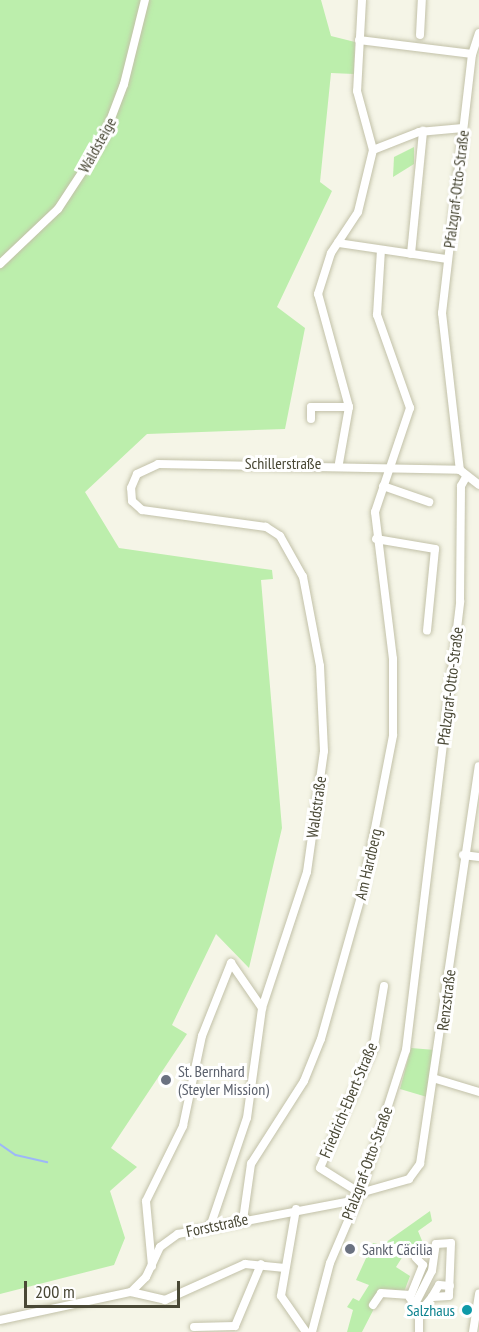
<!DOCTYPE html>
<meta charset="utf-8">
<style>
body{margin:0}
#map{position:relative;width:479px;height:1332px;overflow:hidden;background:#f5f5e7;font-family:"PT Sans Narrow",sans-serif}
div>[style]{position:absolute}
.green>*{inset:0;background:#bceeac}
.stream>*{height:1.5px;margin:-0.75px;padding:0 0.75px;transform-origin:0.75px;border-radius:0.75px;background:#9db7f8}
.roads{filter:drop-shadow(0 0 2px #c2c1a8) drop-shadow(0 0 2px #c2c1a8)}
.minor>*{height:8px;margin:-4px;padding:0 4px;transform-origin:4px;border-radius:4px;background:#fff}
.dots>*{width:16px;height:16px;translate:-50% -50%;box-sizing:border-box;border:3px solid #fff;border-radius:50%}
span{translate:-50% -50%;white-space:nowrap;text-align:center;line-height:1.15;-webkit-text-stroke:6px #fff;paint-order:stroke}
.street-label{font-size:16px;color:#494835}
.worship-label{font-size:16px;color:#5b616d}
.left{translate:0 -50%;text-align:left}
.culture-label{font-size:16px;color:#0d838f}
.right{translate:-100% -50%;text-align:right}
.scale{position:absolute;left:24px;top:1281px;width:156px;height:27px;box-sizing:border-box;border:3px solid #494835;border-top:0;padding-left:8px;font-size:18px;line-height:21px;white-space:nowrap;color:#494835;-webkit-text-stroke:4px #fff;paint-order:stroke}
</style>
<div id="map">
<div class="green">
<i style="clip-path:polygon(0 0,321px 0,331px 36px,355px 42px,354px 74px,331px 73px,320px 182px,332px 191px,277px 307px,305px 328px,285px 429px,147px 434px,85px 492px,119px 548px,272px 570px,273px 579px,261px 580px,282px 828px,249px 968px,216px 934px,172px 1025px,187px 1034px,111px 1148px,137px 1167px,110px 1191px,125px 1238px,114px 1265px,0 1294px)"></i>
<i style="clip-path:polygon(414px 147px,414px 164px,393px 177px,394px 157px)"></i>
<i style="clip-path:polygon(411px 1048px,435px 1050px,427px 1097px,400px 1089px)"></i>
<i style="clip-path:polygon(430px 1211px,432px 1221px,418px 1231px,423px 1243px,410px 1245px,396px 1267px,410px 1276px,404px 1292px,383px 1291px,362px 1332px,347px 1332px,353px 1310px,347px 1307px,353px 1298px,359px 1301px,369px 1285px,356px 1280px,373px 1243px,382px 1245px)"></i>
</div>
<div class="stream">
<i style="left:0;top:1144px;width:19px;rotate:35deg"></i>
<i style="left:16px;top:1155px;width:32px;rotate:13deg"></i>
</div>
<div class="roads">
<div class="minor">
<i style="left:362px;top:0;width:91px;rotate:93.1deg"></i>
<i style="left:357px;top:91px;width:61px;rotate:74.8deg"></i>
<i style="left:479px;top:33px;width:22px;rotate:108deg"></i>
<i style="left:472px;top:54px;width:261px;rotate:96.6deg"></i>
<i style="left:442px;top:313px;width:158px;rotate:83.5deg"></i>
<i style="left:460px;top:470px;width:24px;rotate:38deg"></i>
<i style="left:420px;top:35px;width:35px;rotate:-87deg"></i>
<i style="left:359px;top:40px;width:114px;rotate:7.1deg"></i>
<i style="left:373px;top:150px;width:49px;rotate:-21.4deg"></i>
<i style="left:419px;top:132px;width:44px;rotate:-5.2deg"></i>
<i style="left:338px;top:243px;width:110px;rotate:8.4deg"></i>
<i style="left:411px;top:254px;width:124px;rotate:-84.4deg"></i>
<i style="left:0;top:264px;width:80px;rotate:-43.5deg"></i>
<i style="left:58px;top:209px;width:80px;rotate:-56.7deg"></i>
<i style="left:102px;top:142px;width:62px;rotate:-69.2deg"></i>
<i style="left:124px;top:84px;width:87px;rotate:-76deg"></i>
<i style="left:311px;top:419px;width:12px;rotate:-90deg"></i>
<i style="left:311px;top:407px;width:38px"></i>
<i style="left:339px;top:463px;width:57px;rotate:-79.9deg"></i>
<i style="left:349px;top:407px;width:117px;rotate:-105.3deg"></i>
<i style="left:318px;top:294px;width:43px;rotate:-72.4deg"></i>
<i style="left:331px;top:253px;width:49px;rotate:-56.6deg"></i>
<i style="left:358px;top:212px;width:64px;rotate:-76.4deg"></i>
<i style="left:383px;top:486px;width:49px;rotate:19.2deg"></i>
<i style="left:376px;top:539px;width:60px;rotate:9.6deg"></i>
<i style="left:435px;top:549px;width:82px;rotate:95.6deg"></i>
<i style="left:463px;top:855px;width:16px;rotate:7deg"></i>
<i style="left:384px;top:986px;width:61px;rotate:99.5deg"></i>
<i style="left:374px;top:1046px;width:133px;rotate:113.9deg"></i>
<i style="left:320px;top:1168px;width:47px;rotate:32deg"></i>
<i style="left:360px;top:1193px;width:51px;rotate:-15.9deg"></i>
<i style="left:409px;top:1179px;width:19px;rotate:-54deg"></i>
<i style="left:420px;top:1164px;width:402px;rotate:-81.6deg"></i>
<i style="left:436px;top:1079px;width:45px;rotate:16.8deg"></i>
<i style="left:296px;top:1209px;width:88px;rotate:99.8deg"></i>
<i style="left:281px;top:1296px;width:44px;rotate:55.2deg"></i>
<i style="left:243px;top:1220px;width:57px;rotate:-81.9deg"></i>
<i style="left:251px;top:1164px;width:98px;rotate:-57.4deg"></i>
<i style="left:304px;top:1081px;width:45px;rotate:-68deg"></i>
<i style="left:321px;top:1039px;width:155px;rotate:-74.3deg"></i>
<i style="left:363px;top:890px;width:158px;rotate:-79deg"></i>
<i style="left:393px;top:735px;width:76px;rotate:-90deg"></i>
<i style="left:393px;top:659px;width:148px;rotate:-97deg"></i>
<i style="left:375px;top:512px;width:110px;rotate:-71.4deg"></i>
<i style="left:410px;top:408px;width:99px;rotate:-109.5deg"></i>
<i style="left:377px;top:315px;width:65px;rotate:-86.5deg"></i>
<i style="left:210px;top:1227px;width:115px;rotate:-71.3deg"></i>
<i style="left:247px;top:1118px;width:111px;rotate:-82.2deg"></i>
<i style="left:262px;top:1008px;width:143px;rotate:-71.7deg"></i>
<i style="left:307px;top:872px;width:122px;rotate:-82deg"></i>
<i style="left:324px;top:751px;width:85px;rotate:-92.7deg"></i>
<i style="left:320px;top:666px;width:91px;rotate:-100.8deg"></i>
<i style="left:303px;top:577px;width:47px;rotate:-119.3deg"></i>
<i style="left:280px;top:536px;width:17px;rotate:-147deg"></i>
<i style="left:266px;top:527px;width:125px;rotate:-172.2deg"></i>
<i style="left:142px;top:510px;width:13px;rotate:-138deg"></i>
<i style="left:132px;top:501px;width:13px;rotate:-94deg"></i>
<i style="left:131px;top:488px;width:15px;rotate:-67deg"></i>
<i style="left:137px;top:474px;width:23px;rotate:-25deg"></i>
<i style="left:158px;top:464px;width:302px;rotate:1.1deg"></i>
<i style="left:416px;top:1258px;width:10px;rotate:45deg"></i>
<i style="left:423px;top:1265px;width:35px;rotate:112deg"></i>
<i style="left:410px;top:1298px;width:17px;rotate:59deg"></i>
<i style="left:419px;top:1313px;width:19px;rotate:90deg"></i>
<i style="left:152px;top:1266px;width:65px;rotate:-95.3deg"></i>
<i style="left:146px;top:1201px;width:84px;rotate:-63.7deg"></i>
<i style="left:183px;top:1126px;width:92px;rotate:-78.1deg"></i>
<i style="left:202px;top:1036px;width:79px;rotate:-68.3deg"></i>
<i style="left:231px;top:963px;width:55px;rotate:55.4deg"></i>
<i style="left:131px;top:1292px;width:35px;rotate:13deg"></i>
<i style="left:165px;top:1300px;width:88px;rotate:-24.2deg"></i>
<i style="left:245px;top:1264px;width:40px;rotate:5.7deg"></i>
<i style="left:432px;top:1297px;width:14px;rotate:-60deg"></i>
<i style="left:439px;top:1285px;width:11px;rotate:5deg"></i>
<i style="left:373px;top:1305px;width:14px;rotate:-56deg"></i>
<i style="left:381px;top:1293px;width:29px;rotate:4deg"></i>
<i style="left:414px;top:1306px;width:39px;rotate:-63deg"></i>
<i style="left:432px;top:1271px;width:27px;rotate:-82deg"></i>
<i style="left:436px;top:1244px;width:15px;rotate:-4deg"></i>
<i style="left:451px;top:1243px;width:53px;rotate:92.2deg"></i>
<i style="left:449px;top:1296px;width:17px;rotate:177deg"></i>
<i style="left:432px;top:1297px;width:21px;rotate:129deg"></i>
<i style="left:0;top:1320px;width:134px;rotate:-12.1deg"></i>
<i style="left:131px;top:1292px;width:21px;rotate:-45deg"></i>
<i style="left:146px;top:1277px;width:33px;rotate:-65deg"></i>
<i style="left:160px;top:1247px;width:22px;rotate:-36deg"></i>
<i style="left:178px;top:1234px;width:182px;rotate:-10.8deg"></i>
<i style="left:194px;top:1327px;width:41px;rotate:-1.4deg"></i>
<i style="left:235px;top:1326px;width:67px;rotate:-67.2deg"></i>
<i style="left:312px;top:1332px;width:71px;rotate:-75.4deg"></i>
<i style="left:330px;top:1263px;width:76px;rotate:-66.8deg"></i>
<i style="left:360px;top:1193px;width:150px;rotate:-72.2deg"></i>
<i style="left:406px;top:1050px;width:452px;rotate:-83.1deg"></i>
<i style="left:460px;top:601px;width:115px;rotate:-89.5deg"></i>
<i style="left:461px;top:486px;width:10px;rotate:-61deg"></i>
<i style="left:473px;top:1332px;width:39px;rotate:-81deg"></i>
</div>
</div>
<div class="dots">
<i style="left:166px;top:1080px;background:#6b7280"></i>
<i style="left:350px;top:1249px;background:#6b7280"></i>
<i style="left:467px;top:1310px;background:#0f9aa8"></i>
</div>
<div class="street-label">
<span style="left:97px;top:145px;rotate:-61deg">Waldsteige</span>
<span style="left:456px;top:189px;rotate:-83deg">Pfalzgraf-Otto-Straße</span>
<span style="left:283px;top:463px">Schillerstraße</span>
<span style="left:450px;top:686px;rotate:-83deg">Pfalzgraf-Otto-Straße</span>
<span style="left:316px;top:807px;rotate:-82deg">Waldstraße</span>
<span style="left:368px;top:864px;rotate:-77deg">Am Hardberg</span>
<span style="left:446px;top:1000px;rotate:-83deg">Renzstraße</span>
<span style="left:348px;top:1100px;rotate:-67deg">Friedrich-Ebert-Straße</span>
<span style="left:367px;top:1163px;rotate:-70deg">Pfalzgraf-Otto-Straße</span>
<span style="left:217px;top:1225px;rotate:-12deg">Forststraße</span>
</div>
<div class="worship-label">
<span class="left" style="left:178px;top:1080px">St. Bernhard<br>(Steyler Mission)</span>
<span class="left" style="left:362px;top:1249px">Sankt Cäcilia</span>
</div>
<div class="culture-label">
<span class="right" style="left:455px;top:1310px">Salzhaus</span>
</div>
<div class="scale">200 m</div>
</div>
